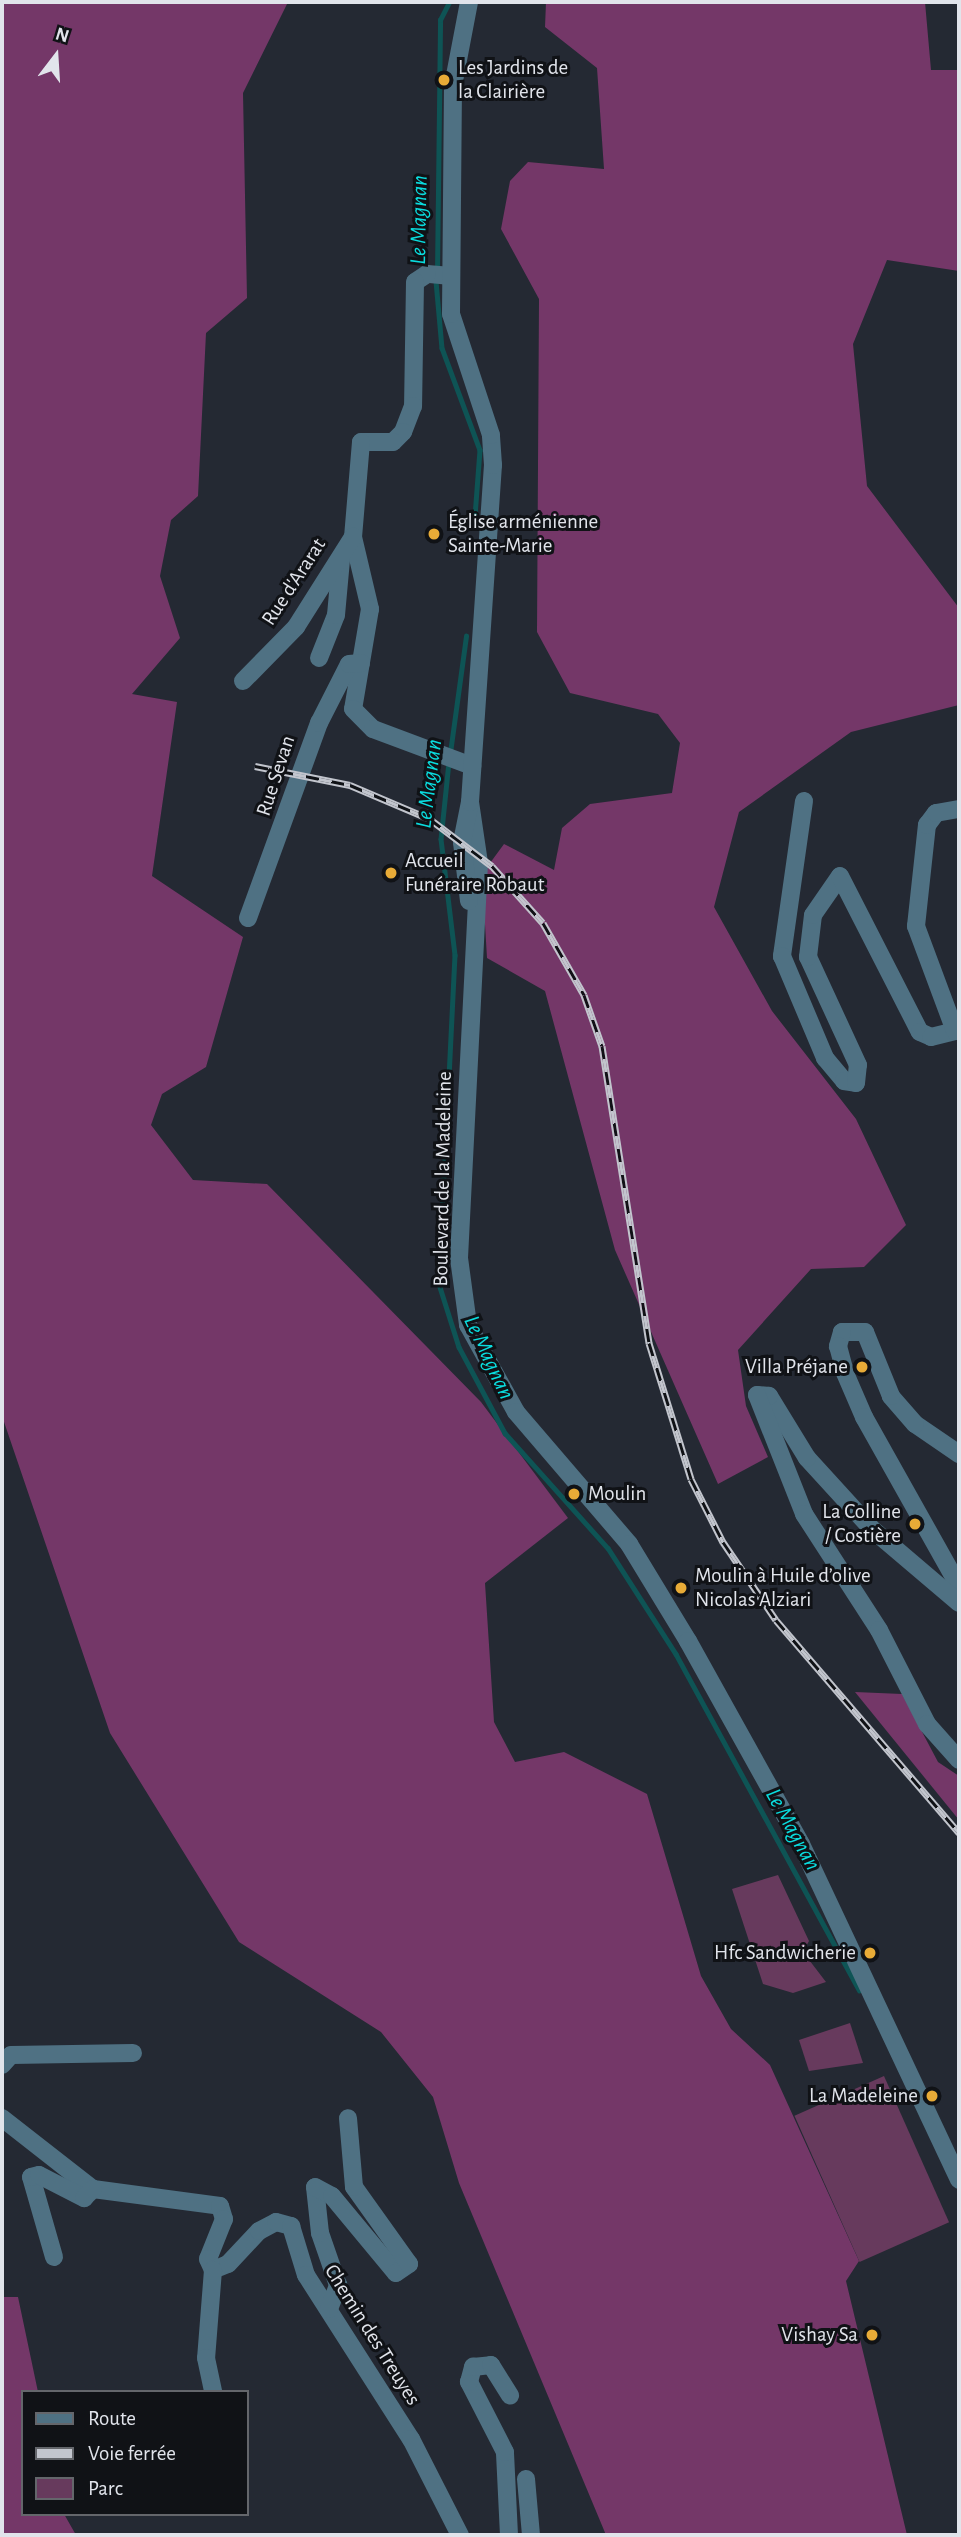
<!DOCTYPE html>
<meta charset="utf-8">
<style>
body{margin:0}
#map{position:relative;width:961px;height:2537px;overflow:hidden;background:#242933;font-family:"Alegreya Sans",sans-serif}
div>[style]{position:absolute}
.green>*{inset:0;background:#673a5d;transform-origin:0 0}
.forest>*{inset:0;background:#743768}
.stream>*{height:4.5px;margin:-2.25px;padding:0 2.25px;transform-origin:2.25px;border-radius:2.25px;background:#0e5455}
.minor>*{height:18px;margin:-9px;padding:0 9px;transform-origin:9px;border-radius:9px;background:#4f7183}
.rail>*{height:7px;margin-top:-3.5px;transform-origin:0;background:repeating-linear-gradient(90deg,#101216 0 13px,#c2c5cd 0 26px);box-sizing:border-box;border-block:2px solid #c2c5cd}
.dots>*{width:19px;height:19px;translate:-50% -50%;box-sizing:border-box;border:4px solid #101216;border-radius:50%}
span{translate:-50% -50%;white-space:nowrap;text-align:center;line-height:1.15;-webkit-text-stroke:6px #101216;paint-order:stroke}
.poi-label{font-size:21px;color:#e1e4eb}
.left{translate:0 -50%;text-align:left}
.right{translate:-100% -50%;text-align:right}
.street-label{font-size:21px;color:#e1e4eb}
.water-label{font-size:23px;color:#0adcde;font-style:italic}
.frame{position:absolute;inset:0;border:4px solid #e1e4eb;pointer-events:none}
.legend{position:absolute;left:21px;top:2390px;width:228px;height:126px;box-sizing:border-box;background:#101216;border:2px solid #64666b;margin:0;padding:9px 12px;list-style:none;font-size:21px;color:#e1e4eb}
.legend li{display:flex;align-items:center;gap:14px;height:35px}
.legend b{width:35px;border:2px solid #64666b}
.north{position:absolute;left:21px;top:21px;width:70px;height:70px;-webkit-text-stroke:5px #101216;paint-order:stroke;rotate:17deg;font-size:19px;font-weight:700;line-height:28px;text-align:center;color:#e1e4eb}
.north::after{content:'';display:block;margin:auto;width:24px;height:32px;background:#e1e4eb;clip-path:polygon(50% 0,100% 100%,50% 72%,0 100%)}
</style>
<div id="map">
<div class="green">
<i style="clip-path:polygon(778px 1875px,809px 1941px,803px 1952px,826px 1982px,793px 1993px,763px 1984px,732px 1889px)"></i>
<i style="clip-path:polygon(850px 2023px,863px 2063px,809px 2071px,799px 2040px)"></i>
<i style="left:884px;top:2076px;width:160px;height:98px;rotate:66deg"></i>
</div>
<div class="forest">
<i style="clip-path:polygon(2px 2px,288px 2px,243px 93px,247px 298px,206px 333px,198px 496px,171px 520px,160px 576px,180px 638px,132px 694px,177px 702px,152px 876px,243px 937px,206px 1067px,162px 1094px,151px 1125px,193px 1180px,267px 1184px,481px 1402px,568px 1518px,485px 1583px,494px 1722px,515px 1762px,564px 1752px,647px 1794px,701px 1976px,731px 2029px,770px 2065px,859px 2261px,846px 2281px,907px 2535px,606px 2535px,459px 2183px,433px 2097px,381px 2032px,239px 1942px,110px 1733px,2px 1416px)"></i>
<i style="clip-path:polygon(546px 2px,925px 2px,931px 70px,959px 70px,959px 271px,887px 260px,853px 344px,867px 486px,959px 608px,959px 705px,851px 732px,739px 812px,714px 907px,772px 1011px,856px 1119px,906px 1225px,864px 1267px,811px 1269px,738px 1350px,746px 1406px,768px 1457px,718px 1484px,615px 1250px,545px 991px,487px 958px,482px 874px,504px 844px,554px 870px,562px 828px,590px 804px,672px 793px,680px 743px,658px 714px,570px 693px,537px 632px,539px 299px,501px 229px,510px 181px,528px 162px,604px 169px,597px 68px,545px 27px)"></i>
<i style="clip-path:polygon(855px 1692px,902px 1694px,938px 1762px,959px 1776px,959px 1820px)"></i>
<i style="clip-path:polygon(2px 2297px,18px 2297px,38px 2392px,23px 2392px,23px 2514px,64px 2514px,76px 2535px,2px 2535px)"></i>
</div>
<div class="stream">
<i style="left:437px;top:272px;width:252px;rotate:-89.3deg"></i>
<i style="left:440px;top:20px;width:20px;rotate:-63deg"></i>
<i style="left:436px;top:281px;width:67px;rotate:84.9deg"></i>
<i style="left:442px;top:348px;width:109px;rotate:69.6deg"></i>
<i style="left:480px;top:450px;width:67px;rotate:94.3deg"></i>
<i style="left:450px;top:753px;width:118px;rotate:-82.2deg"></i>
<i style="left:449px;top:762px;width:77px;rotate:95.9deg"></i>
<i style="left:441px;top:839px;width:117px;rotate:83.1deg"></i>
<i style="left:455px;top:955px;width:329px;rotate:92.8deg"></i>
<i style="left:439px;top:1284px;width:66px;rotate:72.4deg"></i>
<i style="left:459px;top:1347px;width:98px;rotate:61.9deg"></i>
<i style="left:505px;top:1433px;width:154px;rotate:48.2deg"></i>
<i style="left:608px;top:1548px;width:126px;rotate:57.3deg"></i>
<i style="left:676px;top:1654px;width:383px;rotate:61.4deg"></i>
</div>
<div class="minor">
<i style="left:451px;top:276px;width:24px;rotate:-175deg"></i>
<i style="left:427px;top:274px;width:14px;rotate:146deg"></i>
<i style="left:415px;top:282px;width:124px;rotate:90.9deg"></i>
<i style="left:413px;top:406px;width:28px;rotate:111deg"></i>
<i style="left:403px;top:432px;width:14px;rotate:135deg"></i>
<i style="left:393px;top:442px;width:32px;rotate:180deg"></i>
<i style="left:361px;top:442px;width:95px;rotate:94.8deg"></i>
<i style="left:353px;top:537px;width:74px;rotate:76.7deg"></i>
<i style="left:370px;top:609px;width:101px;rotate:99.6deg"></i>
<i style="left:353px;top:709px;width:28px;rotate:45deg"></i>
<i style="left:373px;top:729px;width:106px;rotate:20.5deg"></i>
<i style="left:319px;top:658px;width:46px;rotate:-68.4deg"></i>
<i style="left:336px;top:615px;width:55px;rotate:-84.8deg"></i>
<i style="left:243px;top:681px;width:76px;rotate:-45.5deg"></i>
<i style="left:296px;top:627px;width:107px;rotate:-57.7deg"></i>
<i style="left:804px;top:801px;width:157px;rotate:98.1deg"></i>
<i style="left:782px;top:956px;width:111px;rotate:67.1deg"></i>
<i style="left:825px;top:1058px;width:30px;rotate:50deg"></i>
<i style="left:844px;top:1081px;width:12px;rotate:9deg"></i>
<i style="left:856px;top:1083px;width:18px;rotate:-84deg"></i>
<i style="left:858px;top:1065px;width:119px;rotate:-114.8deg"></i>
<i style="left:808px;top:957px;width:42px;rotate:-83.2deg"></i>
<i style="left:813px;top:915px;width:47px;rotate:-55.3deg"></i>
<i style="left:840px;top:876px;width:175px;rotate:62.9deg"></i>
<i style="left:920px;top:1032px;width:12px;rotate:24deg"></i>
<i style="left:931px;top:1037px;width:25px;rotate:-14deg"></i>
<i style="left:955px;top:1031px;width:112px;rotate:-110.4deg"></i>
<i style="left:916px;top:926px;width:102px;rotate:-83.8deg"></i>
<i style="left:927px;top:825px;width:15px;rotate:-53deg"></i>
<i style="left:936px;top:813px;width:23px;rotate:-10deg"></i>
<i style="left:470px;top:802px;width:62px;rotate:81.6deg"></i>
<i style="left:479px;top:863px;width:396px;rotate:92.9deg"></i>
<i style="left:459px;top:1258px;width:68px;rotate:82.3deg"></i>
<i style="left:468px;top:1325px;width:99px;rotate:61.1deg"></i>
<i style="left:516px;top:1412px;width:174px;rotate:49.4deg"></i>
<i style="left:629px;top:1544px;width:114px;rotate:58.7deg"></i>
<i style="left:688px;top:1641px;width:232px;rotate:60.9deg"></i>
<i style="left:801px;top:1844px;width:371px;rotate:64.8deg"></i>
<i style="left:469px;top:901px;width:59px;rotate:-96.8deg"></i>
<i style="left:462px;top:842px;width:41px;rotate:-78.7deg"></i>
<i style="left:470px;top:802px;width:338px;rotate:-86.1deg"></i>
<i style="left:493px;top:465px;width:30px;rotate:-94deg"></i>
<i style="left:491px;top:435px;width:127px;rotate:-108.3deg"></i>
<i style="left:451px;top:314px;width:228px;rotate:-89.5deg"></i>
<i style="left:453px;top:86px;width:86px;rotate:-79.2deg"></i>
<i style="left:248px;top:918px;width:208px;rotate:-70deg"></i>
<i style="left:319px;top:723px;width:66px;rotate:-63deg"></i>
<i style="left:349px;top:664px;width:12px;rotate:-5deg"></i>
<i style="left:959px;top:1454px;width:53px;rotate:-145.7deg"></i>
<i style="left:915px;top:1424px;width:37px;rotate:-131deg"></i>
<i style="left:891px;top:1396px;width:69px;rotate:-112.1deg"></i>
<i style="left:865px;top:1332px;width:23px;rotate:180deg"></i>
<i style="left:842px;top:1332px;width:15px;rotate:106deg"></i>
<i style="left:838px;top:1346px;width:28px;rotate:75deg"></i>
<i style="left:845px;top:1373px;width:48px;rotate:66.6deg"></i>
<i style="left:864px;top:1417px;width:194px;rotate:60.7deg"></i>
<i style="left:959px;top:1603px;width:116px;rotate:-139.6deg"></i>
<i style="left:871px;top:1528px;width:95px;rotate:-132.4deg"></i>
<i style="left:807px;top:1458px;width:73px;rotate:-121.5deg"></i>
<i style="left:769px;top:1396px;width:12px;rotate:-175deg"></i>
<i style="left:757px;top:1395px;width:128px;rotate:68.4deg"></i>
<i style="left:804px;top:1514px;width:138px;rotate:57.1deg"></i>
<i style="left:879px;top:1630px;width:106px;rotate:62.9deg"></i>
<i style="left:927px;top:1724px;width:48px;rotate:48.4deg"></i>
<i style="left:2px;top:2065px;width:13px;rotate:-48deg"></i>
<i style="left:11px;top:2055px;width:122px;rotate:-0.9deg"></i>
<i style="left:2px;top:2118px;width:115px;rotate:38deg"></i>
<i style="left:93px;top:2189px;width:128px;rotate:7.6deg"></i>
<i style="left:220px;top:2206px;width:14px;rotate:73deg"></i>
<i style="left:224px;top:2219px;width:43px;rotate:111.8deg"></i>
<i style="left:208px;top:2259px;width:12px;rotate:66deg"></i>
<i style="left:213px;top:2270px;width:16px;rotate:-22deg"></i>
<i style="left:228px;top:2264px;width:45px;rotate:-46.8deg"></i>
<i style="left:259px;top:2231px;width:19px;rotate:-28deg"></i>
<i style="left:276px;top:2222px;width:16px;rotate:15deg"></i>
<i style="left:291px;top:2226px;width:51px;rotate:73deg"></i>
<i style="left:306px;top:2275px;width:195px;rotate:57.4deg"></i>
<i style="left:411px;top:2439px;width:108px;rotate:63deg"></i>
<i style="left:54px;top:2257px;width:83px;rotate:-106deg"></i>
<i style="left:31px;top:2177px;width:8px;rotate:-14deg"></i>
<i style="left:39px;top:2175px;width:51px;rotate:27.1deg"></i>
<i style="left:84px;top:2198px;width:13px;rotate:-45deg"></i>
<i style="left:213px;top:2270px;width:88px;rotate:94.5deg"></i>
<i style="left:206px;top:2358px;width:35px;rotate:78deg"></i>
<i style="left:329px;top:2309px;width:26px;rotate:-69deg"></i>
<i style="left:338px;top:2285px;width:55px;rotate:-109.1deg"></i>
<i style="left:320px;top:2233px;width:46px;rotate:-96.2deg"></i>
<i style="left:315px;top:2187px;width:19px;rotate:28deg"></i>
<i style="left:332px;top:2196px;width:100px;rotate:50.3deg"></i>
<i style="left:396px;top:2273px;width:16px;rotate:-35deg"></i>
<i style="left:409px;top:2264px;width:95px;rotate:-125.5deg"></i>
<i style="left:354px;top:2187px;width:69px;rotate:-95deg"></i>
<i style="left:526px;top:2479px;width:56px;rotate:84.9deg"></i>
<i style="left:509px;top:2535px;width:83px;rotate:-92.8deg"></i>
<i style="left:505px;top:2452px;width:79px;rotate:-117.2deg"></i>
<i style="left:469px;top:2382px;width:16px;rotate:-75deg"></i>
<i style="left:473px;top:2367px;width:18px;rotate:-6deg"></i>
<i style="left:491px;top:2365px;width:36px;rotate:58deg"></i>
</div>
<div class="rail">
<i style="left:255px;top:766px;width:97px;rotate:11.3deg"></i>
<i style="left:350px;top:785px;width:87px;rotate:23deg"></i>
<i style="left:430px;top:819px;width:78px;rotate:37.2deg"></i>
<i style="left:492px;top:866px;width:76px;rotate:48.2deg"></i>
<i style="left:543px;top:923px;width:83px;rotate:60.3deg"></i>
<i style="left:584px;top:995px;width:54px;rotate:70.6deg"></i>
<i style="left:602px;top:1046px;width:301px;rotate:81deg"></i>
<i style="left:649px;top:1343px;width:142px;rotate:72.8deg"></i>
<i style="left:691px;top:1479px;width:71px;rotate:63.1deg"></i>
<i style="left:723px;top:1542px;width:94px;rotate:55.8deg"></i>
<i style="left:776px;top:1620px;width:281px;rotate:49.3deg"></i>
</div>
<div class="dots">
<i style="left:444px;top:80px;background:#e8ab37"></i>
<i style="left:434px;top:534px;background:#e8ab37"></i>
<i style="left:391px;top:873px;background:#e8ab37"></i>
<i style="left:862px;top:1367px;background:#e8ab37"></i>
<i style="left:574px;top:1494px;background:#e8ab37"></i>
<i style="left:915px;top:1524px;background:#e8ab37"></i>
<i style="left:681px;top:1588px;background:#e8ab37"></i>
<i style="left:870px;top:1953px;background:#e8ab37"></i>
<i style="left:932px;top:2096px;background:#e8ab37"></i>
<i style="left:872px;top:2335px;background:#e8ab37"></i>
</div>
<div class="poi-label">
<span class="left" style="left:458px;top:80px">Les Jardins de<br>la Clairière</span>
<span class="left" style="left:448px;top:534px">Église arménienne<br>Sainte-Marie</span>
<span class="left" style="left:405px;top:873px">Accueil<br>Funéraire Robaut</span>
<span class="right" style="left:848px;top:1367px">Villa Préjane</span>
<span class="left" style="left:588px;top:1494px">Moulin</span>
<span class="right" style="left:901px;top:1524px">La Colline<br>/ Costière</span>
<span class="left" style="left:695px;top:1588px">Moulin à Huile d’olive<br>Nicolas Alziari</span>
<span class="right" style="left:856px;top:1953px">Hfc Sandwicherie</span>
<span class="right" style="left:918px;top:2096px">La Madeleine</span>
<span class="right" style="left:858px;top:2335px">Vishay Sa</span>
</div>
<div class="street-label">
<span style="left:294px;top:582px;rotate:-57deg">Rue d'Ararat</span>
<span style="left:276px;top:776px;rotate:-72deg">Rue Sevan</span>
<span style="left:443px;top:1179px;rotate:-89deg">Boulevard de la Madeleine</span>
<span style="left:372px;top:2335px;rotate:58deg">Chemin des Treuyes</span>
</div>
<div class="water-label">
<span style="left:420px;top:220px;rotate:-89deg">Le Magnan</span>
<span style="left:430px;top:784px;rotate:-83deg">Le Magnan</span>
<span style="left:488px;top:1358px;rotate:65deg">Le Magnan</span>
<span style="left:792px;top:1830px;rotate:61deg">Le Magnan</span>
</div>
<div class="frame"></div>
<ul class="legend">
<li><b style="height:9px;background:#4f7183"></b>Route</li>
<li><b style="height:9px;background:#c2c5cd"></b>Voie ferrée</li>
<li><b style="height:19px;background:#673a5d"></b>Parc</li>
</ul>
<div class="north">N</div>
</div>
